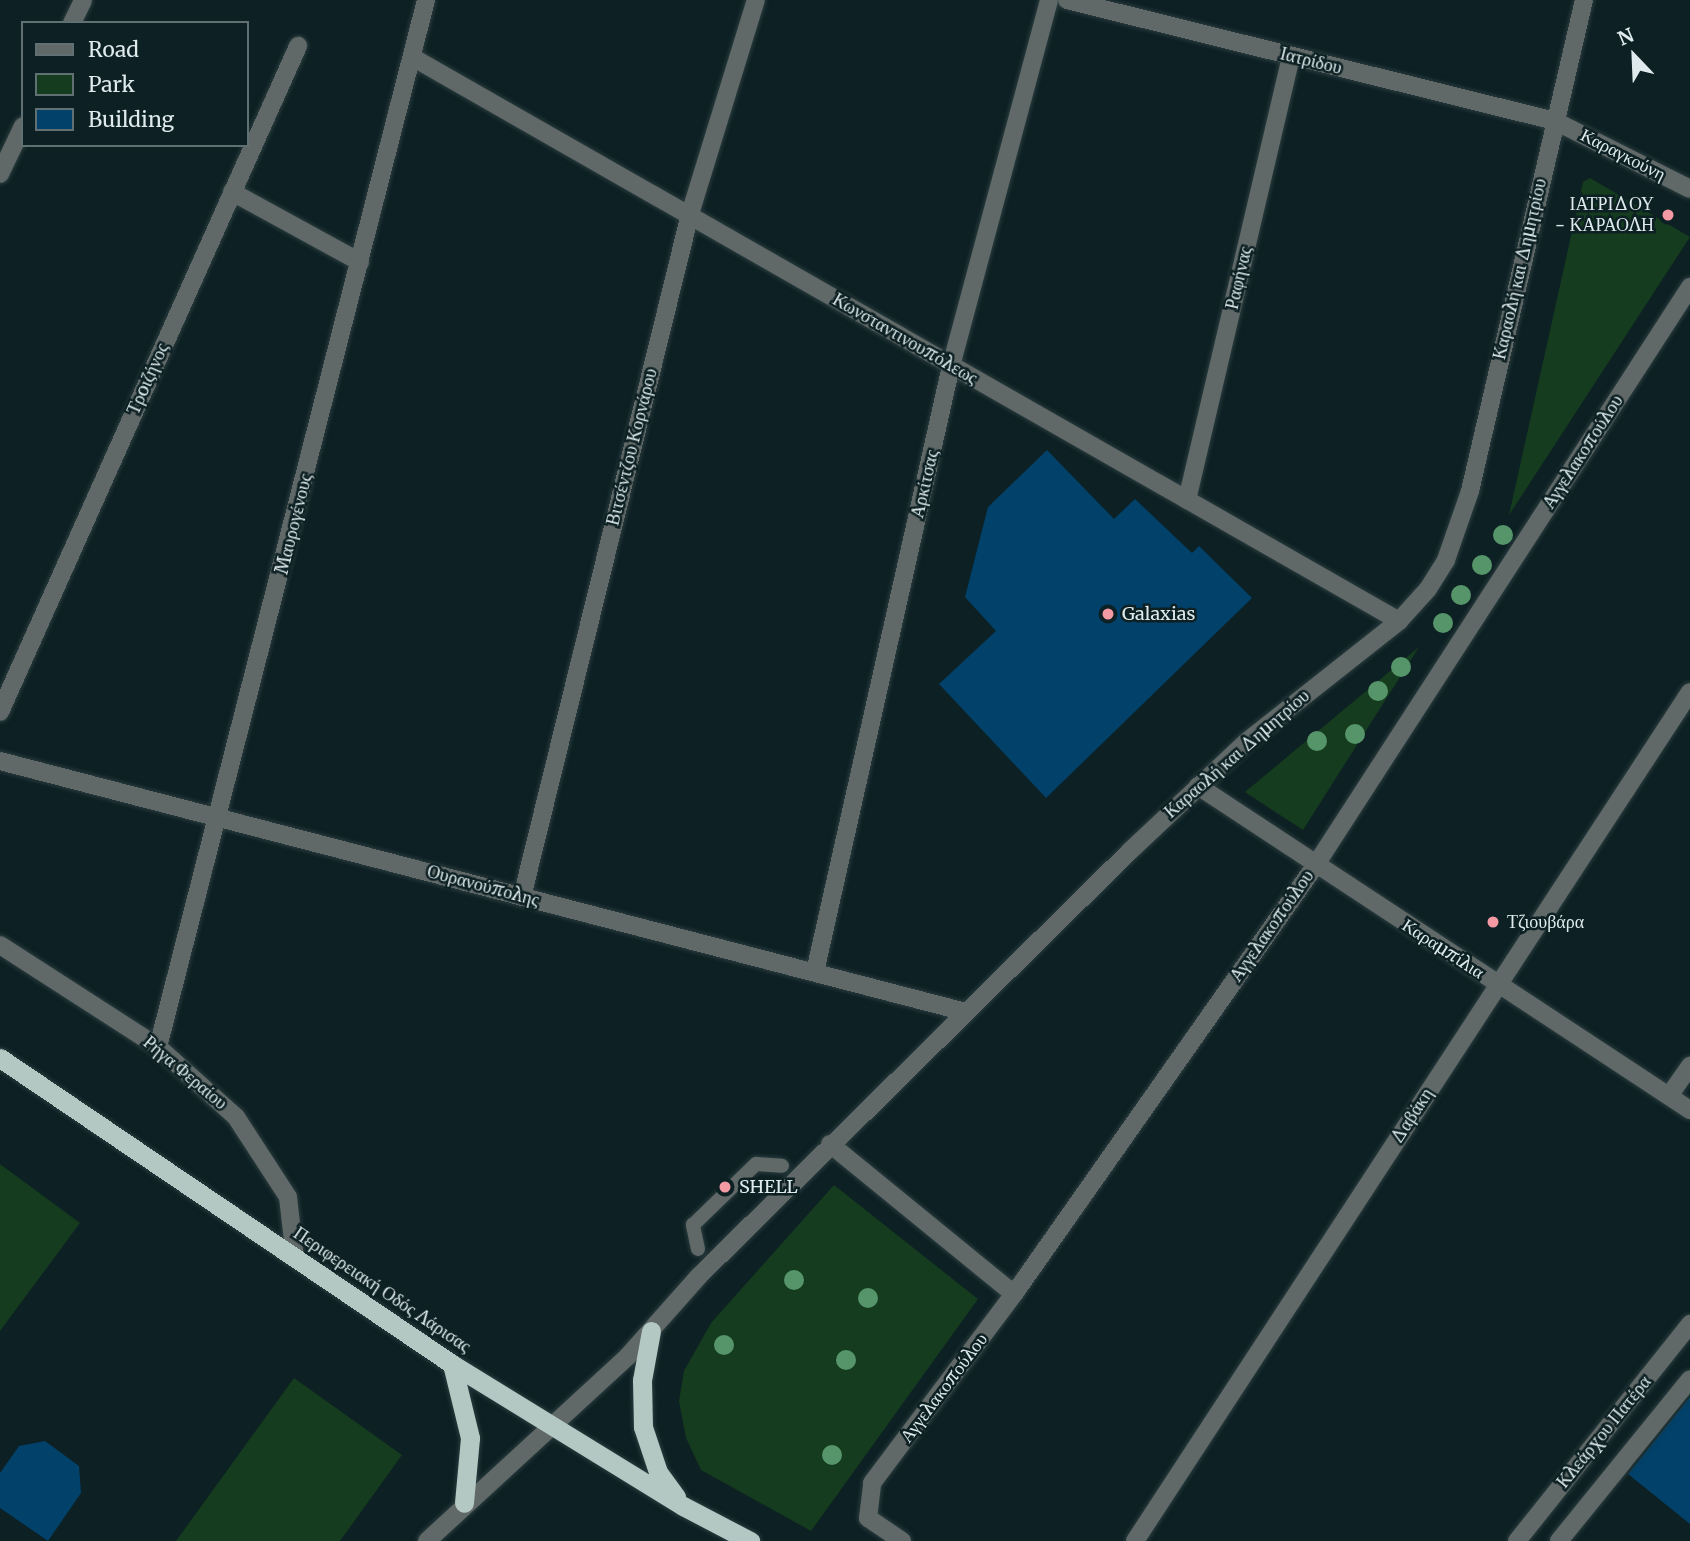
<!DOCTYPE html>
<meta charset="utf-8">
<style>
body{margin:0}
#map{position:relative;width:1690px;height:1541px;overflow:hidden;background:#0d2023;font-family:Merriweather,serif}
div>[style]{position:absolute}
.green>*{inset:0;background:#153c1f}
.building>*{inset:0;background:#02416a}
.roads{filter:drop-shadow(0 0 2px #2a3c3f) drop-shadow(0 0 2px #2a3c3f)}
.service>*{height:14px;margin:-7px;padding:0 7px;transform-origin:7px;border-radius:7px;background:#606967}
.minor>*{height:18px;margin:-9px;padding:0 9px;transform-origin:9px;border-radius:9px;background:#606967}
.tertiary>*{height:18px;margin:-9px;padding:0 9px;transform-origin:9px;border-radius:9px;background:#606967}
.trunk>*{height:19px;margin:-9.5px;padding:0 9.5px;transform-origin:9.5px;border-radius:9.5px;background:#b3c8c3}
.trees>*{width:20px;height:20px;margin:-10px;border-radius:50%;background:#56956a}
.dots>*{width:19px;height:19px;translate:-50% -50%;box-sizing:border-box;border:4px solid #0d2023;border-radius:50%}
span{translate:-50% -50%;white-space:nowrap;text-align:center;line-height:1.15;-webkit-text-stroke:5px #0d2023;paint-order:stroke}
.street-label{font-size:18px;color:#deeaec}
.poi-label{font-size:18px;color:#deeaec}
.right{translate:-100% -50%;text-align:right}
.left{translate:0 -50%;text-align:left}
.legend{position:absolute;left:21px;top:21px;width:228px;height:126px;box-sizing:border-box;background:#0d2023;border:2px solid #617173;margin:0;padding:9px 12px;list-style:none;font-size:21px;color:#deeaec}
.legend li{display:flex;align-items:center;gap:14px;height:35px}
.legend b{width:35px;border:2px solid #617173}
.north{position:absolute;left:1599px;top:21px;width:70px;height:70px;-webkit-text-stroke:5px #0d2023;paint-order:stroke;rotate:337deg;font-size:19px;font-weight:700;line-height:28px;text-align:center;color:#deeaec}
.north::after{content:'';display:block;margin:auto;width:24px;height:32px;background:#deeaec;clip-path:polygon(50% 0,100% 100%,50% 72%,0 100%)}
</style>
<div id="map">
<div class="green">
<i style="clip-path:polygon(1590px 178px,1690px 237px,1509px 515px,1583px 182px)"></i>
<i style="clip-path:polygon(1419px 647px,1303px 830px,1245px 792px)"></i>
<i style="clip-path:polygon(0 1164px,80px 1223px,0 1331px)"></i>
<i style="clip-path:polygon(834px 1185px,978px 1299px,811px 1531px,701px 1470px,686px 1438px,679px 1401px,684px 1371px,711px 1323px)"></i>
<i style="clip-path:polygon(294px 1378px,402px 1455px,340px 1541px,176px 1541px)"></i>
</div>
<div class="building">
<i style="clip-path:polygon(1047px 450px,1114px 519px,1135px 499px,1192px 553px,1199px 546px,1252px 598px,1046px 798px,939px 684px,996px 631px,965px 597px,988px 507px)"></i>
<i style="clip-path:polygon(1690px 1397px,1690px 1524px,1628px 1474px)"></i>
<i style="clip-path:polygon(45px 1441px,79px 1466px,81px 1493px,48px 1541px,0 1508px,0 1473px,19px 1446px)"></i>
</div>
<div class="roads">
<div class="service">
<i style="left:698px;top:1249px;width:25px;rotate:-102deg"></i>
<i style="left:693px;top:1225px;width:88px;rotate:-44.1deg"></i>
<i style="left:756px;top:1164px;width:26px;rotate:4deg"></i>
</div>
<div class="minor">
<i style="left:1067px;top:0;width:503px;rotate:13.93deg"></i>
<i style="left:1555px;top:121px;width:151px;rotate:26.7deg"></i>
<i style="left:72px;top:23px;width:25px;rotate:-64deg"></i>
<i style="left:412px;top:57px;width:1137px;rotate:29.74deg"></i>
<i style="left:0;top:174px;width:53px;rotate:-64.4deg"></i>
<i style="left:232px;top:192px;width:146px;rotate:28.7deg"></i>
<i style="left:1187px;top:500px;width:456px;rotate:-76.8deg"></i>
<i style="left:0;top:712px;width:730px;rotate:-65.89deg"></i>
<i style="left:0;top:761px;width:998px;rotate:14.57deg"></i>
<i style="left:1198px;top:786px;width:589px;rotate:33.37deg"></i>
<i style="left:522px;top:897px;width:703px;rotate:-76.18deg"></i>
<i style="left:690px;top:214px;width:224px;rotate:-72.9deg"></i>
<i style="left:0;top:945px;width:188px;rotate:32.8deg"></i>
<i style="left:158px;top:1047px;width:105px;rotate:41.9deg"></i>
<i style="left:236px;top:1117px;width:95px;rotate:57deg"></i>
<i style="left:288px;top:1197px;width:61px;rotate:83.5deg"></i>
<i style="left:815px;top:972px;width:621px;rotate:-77.35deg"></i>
<i style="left:951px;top:366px;width:379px;rotate:-75deg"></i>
<i style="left:158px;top:1047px;width:1081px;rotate:-75.64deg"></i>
<i style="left:1669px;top:1096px;width:37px;rotate:-55deg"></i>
<i style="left:830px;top:1144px;width:237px;rotate:39.2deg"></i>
<i style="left:902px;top:1541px;width:41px;rotate:-145.9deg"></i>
<i style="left:868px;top:1518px;width:35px;rotate:-83deg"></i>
<i style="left:872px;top:1483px;width:236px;rotate:-53.1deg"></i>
<i style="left:1014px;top:1294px;width:523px;rotate:-54.88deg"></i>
<i style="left:1315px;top:866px;width:690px;rotate:-57.07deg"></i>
<i style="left:1135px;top:1541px;width:1014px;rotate:-56.83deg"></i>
</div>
<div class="tertiary">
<i style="left:427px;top:1541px;width:273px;rotate:-42.6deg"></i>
<i style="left:628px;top:1356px;width:107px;rotate:-48.4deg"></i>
<i style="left:699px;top:1276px;width:605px;rotate:-44.6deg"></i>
<i style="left:1130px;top:851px;width:159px;rotate:-43.2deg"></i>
<i style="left:1246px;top:742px;width:195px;rotate:-38.3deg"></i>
<i style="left:1399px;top:621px;width:43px;rotate:-47.8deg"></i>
<i style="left:1428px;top:589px;width:34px;rotate:-58deg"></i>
<i style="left:1446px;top:560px;width:73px;rotate:-70.8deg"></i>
<i style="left:1470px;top:491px;width:504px;rotate:-76.93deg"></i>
<i style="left:1517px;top:1541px;width:278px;rotate:-51.4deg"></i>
<i style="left:1559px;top:1541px;width:208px;rotate:-51deg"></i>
</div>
<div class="trunk">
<i style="left:0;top:1058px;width:546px;rotate:34.1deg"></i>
<i style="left:452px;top:1364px;width:271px;rotate:31.6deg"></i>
<i style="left:683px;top:1506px;width:76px;rotate:27.6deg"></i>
<i style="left:651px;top:1331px;width:50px;rotate:100.4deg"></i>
<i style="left:642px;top:1380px;width:47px;rotate:88.8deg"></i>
<i style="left:643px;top:1427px;width:47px;rotate:71.6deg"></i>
<i style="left:658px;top:1472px;width:31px;rotate:54deg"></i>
<i style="left:452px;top:1364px;width:76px;rotate:76.3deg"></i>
<i style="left:470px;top:1438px;width:65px;rotate:95.3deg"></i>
</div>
</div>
<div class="trees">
<i style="left:1503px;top:535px"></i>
<i style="left:1482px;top:565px"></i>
<i style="left:1461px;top:595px"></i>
<i style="left:1443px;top:623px"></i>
<i style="left:1401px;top:667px"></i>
<i style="left:1378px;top:691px"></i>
<i style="left:1355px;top:734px"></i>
<i style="left:1317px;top:741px"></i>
<i style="left:794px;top:1280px"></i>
<i style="left:868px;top:1298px"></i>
<i style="left:724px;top:1345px"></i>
<i style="left:846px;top:1360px"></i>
<i style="left:832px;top:1455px"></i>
</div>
<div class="dots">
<i style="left:1668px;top:215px;background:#f49aa5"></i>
<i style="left:1108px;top:614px;background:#f49aa5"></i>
<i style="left:1493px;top:922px;background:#f49aa5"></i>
<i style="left:725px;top:1187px;background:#f49aa5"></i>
</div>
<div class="street-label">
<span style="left:1311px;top:61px;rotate:14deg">Ιατρίδου</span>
<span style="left:1623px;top:155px;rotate:27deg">Καραγκούνη</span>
<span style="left:1520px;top:269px;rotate:-77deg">Καραολή και Δημητρίου</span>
<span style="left:1239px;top:278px;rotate:-77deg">Ραφήνας</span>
<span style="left:905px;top:339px;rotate:30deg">Κωνσταντινουπόλεως</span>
<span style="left:148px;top:379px;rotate:-66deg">Τρoιζήνος</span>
<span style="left:632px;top:447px;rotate:-76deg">Βιτσέντζου Κορνάρου</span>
<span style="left:1583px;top:452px;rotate:-57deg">Αγγελακοπούλου</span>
<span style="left:925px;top:484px;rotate:-77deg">Αρκίτσας</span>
<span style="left:294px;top:524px;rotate:-76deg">Μαυρογένους</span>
<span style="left:1237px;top:754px;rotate:-41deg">Καραολή και Δημητρίου</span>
<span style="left:483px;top:886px;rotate:15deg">Ουρανούπολης</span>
<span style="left:1272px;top:926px;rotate:-55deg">Αγγελακοπούλου</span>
<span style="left:1443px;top:949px;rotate:33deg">Καραμπίλια</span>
<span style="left:185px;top:1073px;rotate:40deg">Ρήγα Φεραίου</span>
<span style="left:1412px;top:1116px;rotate:-57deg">Δαβάκη</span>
<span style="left:382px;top:1290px;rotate:34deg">Περιφερειακή Οδός Λάρισας</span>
<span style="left:944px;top:1388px;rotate:-53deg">Αγγελακοπούλου</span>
<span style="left:1604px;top:1432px;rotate:-51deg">Κλεάρχου Πατέρα</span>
</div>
<div class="poi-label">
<span class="right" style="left:1654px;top:215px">ΙΑΤΡΙΔΟΥ<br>- ΚΑΡΑΟΛΗ</span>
<span class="left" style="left:1122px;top:614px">Galaxias</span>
<span class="left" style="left:1507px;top:922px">Τζιουβάρα</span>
<span class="left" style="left:739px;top:1187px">SHELL</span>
</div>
<ul class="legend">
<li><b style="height:9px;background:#606967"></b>Road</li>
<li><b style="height:19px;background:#153c1f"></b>Park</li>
<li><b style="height:19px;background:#02416a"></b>Building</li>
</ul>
<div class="north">N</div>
</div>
